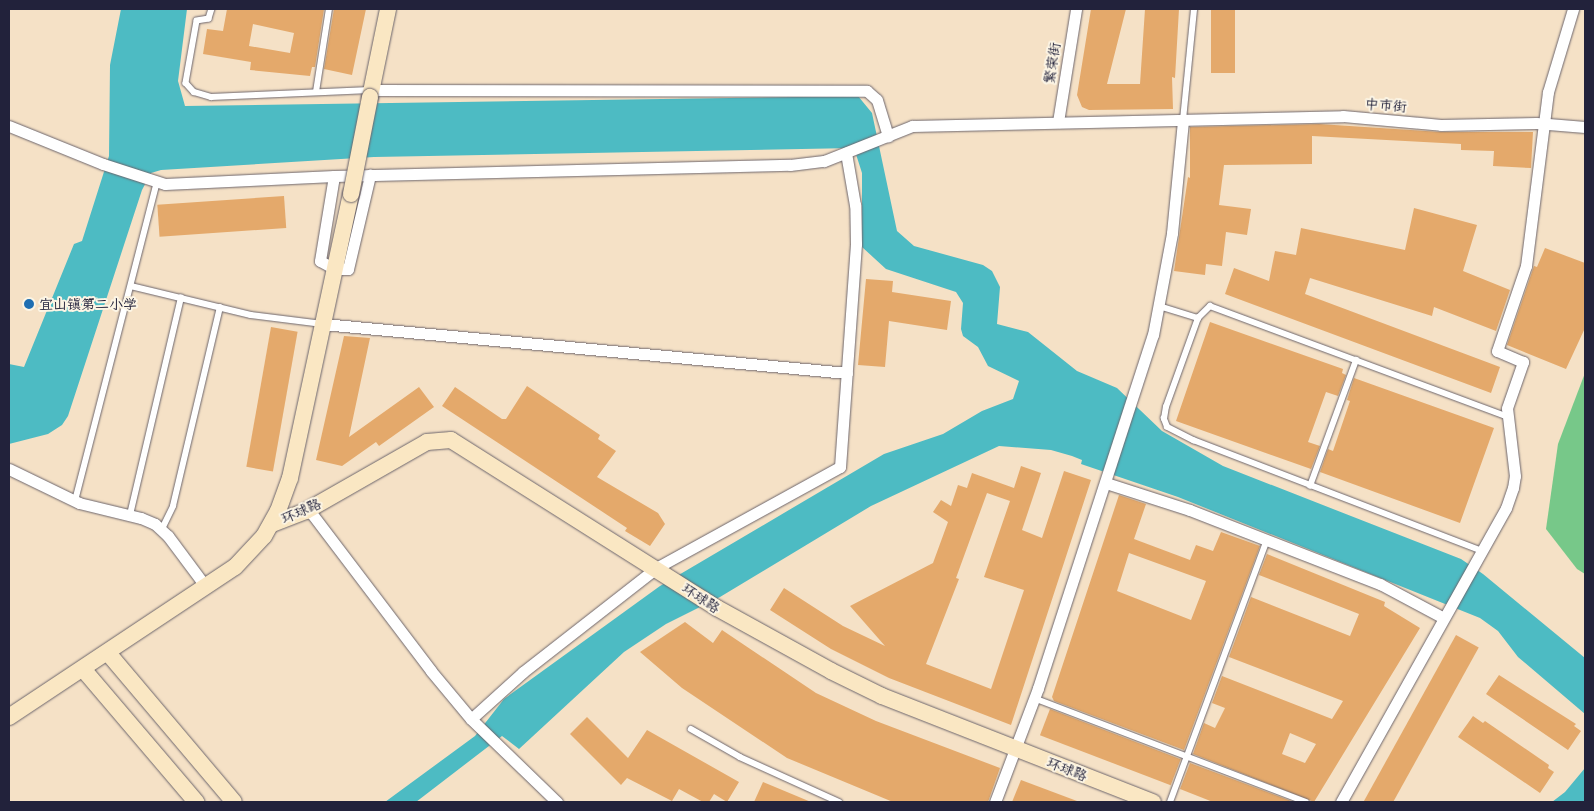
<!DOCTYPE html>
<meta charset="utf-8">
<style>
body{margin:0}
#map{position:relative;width:1594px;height:811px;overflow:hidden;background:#f5e1c6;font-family:"Shantell Sans","LXGW WenKai TC",sans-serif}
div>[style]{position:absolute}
.green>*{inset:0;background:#77c889}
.water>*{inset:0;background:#4dbbc3}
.building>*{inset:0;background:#e4a96b;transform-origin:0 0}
.roads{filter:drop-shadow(0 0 1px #6c656c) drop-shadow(0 0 1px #6c656c)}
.lane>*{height:5.5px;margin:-2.75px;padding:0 2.75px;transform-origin:2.75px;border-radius:2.75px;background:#fff}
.street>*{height:11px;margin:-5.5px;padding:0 5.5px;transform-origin:5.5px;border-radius:5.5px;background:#fff}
.secondary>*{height:16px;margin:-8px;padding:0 8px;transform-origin:8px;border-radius:8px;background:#fae7c3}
.bridges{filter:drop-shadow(0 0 1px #6c656c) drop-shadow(0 0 1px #6c656c)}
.secondary-bridge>*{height:16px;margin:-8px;padding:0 8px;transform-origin:8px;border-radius:8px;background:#fae7c3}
.dots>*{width:14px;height:14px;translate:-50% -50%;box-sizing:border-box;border:2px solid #fcf5e5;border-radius:50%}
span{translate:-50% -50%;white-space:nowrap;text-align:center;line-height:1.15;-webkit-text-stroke:4px #fcf5e5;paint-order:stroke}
.street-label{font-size:14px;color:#22223b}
.poi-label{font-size:14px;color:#22223b}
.left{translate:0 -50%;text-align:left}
.frame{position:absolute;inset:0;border:10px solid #22223b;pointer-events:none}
</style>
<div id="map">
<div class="green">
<i style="clip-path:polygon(1585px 373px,1585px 574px,1577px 569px,1546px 529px,1558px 444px)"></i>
</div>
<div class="water">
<i style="clip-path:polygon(121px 9px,187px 9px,178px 81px,185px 106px,858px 96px,872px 113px,897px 231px,914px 246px,983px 265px,992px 271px,1000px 287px,997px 324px,1028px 332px,1077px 371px,1117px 388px,1162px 431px,1223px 466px,1461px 559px,1483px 574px,1585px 658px,1585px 714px,1518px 657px,1498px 631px,1480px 618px,1178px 497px,1081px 464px,1082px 460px,1072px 456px,1051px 450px,999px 446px,871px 506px,720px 597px,666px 624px,624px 652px,519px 749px,502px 736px,416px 802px,385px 802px,475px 736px,504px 699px,660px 586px,884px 454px,943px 434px,982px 411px,1013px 399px,1019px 381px,988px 366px,978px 347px,963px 336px,961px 329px,963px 303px,956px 292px,886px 269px,862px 247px,862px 173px,854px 148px,374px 157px,161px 170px,151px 173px,142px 190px,68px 416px,62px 425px,48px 434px,9px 444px,9px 364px,24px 367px,74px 244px,82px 241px,109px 156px,110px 65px)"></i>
<i style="clip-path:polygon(1585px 768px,1585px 802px,1552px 802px,1565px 792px)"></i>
</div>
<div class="building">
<i style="clip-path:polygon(evenodd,227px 9px,324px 9px,315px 67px,312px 67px,310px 76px,250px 70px,251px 62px,203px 54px,207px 29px,223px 31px,227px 9px,253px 24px,294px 33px,290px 53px,249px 46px,253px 24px)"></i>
<i style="clip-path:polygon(334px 9px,366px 9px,352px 75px,324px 69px)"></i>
<i style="clip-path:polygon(1091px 9px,1126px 9px,1107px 84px,1140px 84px,1145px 9px,1179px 9px,1175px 78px,1172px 77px,1173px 109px,1089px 110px,1082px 107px,1077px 95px)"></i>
<i style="left:1211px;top:9px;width:24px;height:64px"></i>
<i style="clip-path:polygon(1319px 124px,1441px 132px,1533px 132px,1531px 168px,1493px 166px,1494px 151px,1461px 150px,1461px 144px,1312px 136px,1312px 164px,1224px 165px,1219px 205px,1251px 209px,1247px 235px,1226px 232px,1222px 266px,1206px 264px,1205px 275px,1174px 271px,1188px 177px,1190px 178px,1190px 127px)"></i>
<i style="left:284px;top:196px;width:32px;height:127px;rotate:86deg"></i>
<i style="clip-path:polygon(1414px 208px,1477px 225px,1463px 271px,1510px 290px,1496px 331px,1434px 307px,1432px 316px,1310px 278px,1305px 294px,1500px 367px,1491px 393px,1225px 294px,1234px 268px,1269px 281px,1275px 251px,1296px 255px,1301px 228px,1405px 250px)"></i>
<i style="clip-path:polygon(1545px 248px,1585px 263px,1585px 328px,1566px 369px,1507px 345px,1534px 266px,1537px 267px)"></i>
<i style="clip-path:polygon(866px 279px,893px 281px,892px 292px,951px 301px,947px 330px,889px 321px,885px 367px,858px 365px)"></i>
<i style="clip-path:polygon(1210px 322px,1343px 369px,1342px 373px,1346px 375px,1338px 396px,1326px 392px,1308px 442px,1320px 446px,1311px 469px,1176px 421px)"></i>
<i style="left:271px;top:327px;width:27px;height:142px;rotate:10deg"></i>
<i style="clip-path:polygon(344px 336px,370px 338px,349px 437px,419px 387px,434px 407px,379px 446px,376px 442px,342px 466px,316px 460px)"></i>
<i style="clip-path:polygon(1354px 378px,1494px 428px,1460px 523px,1320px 472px,1328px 449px,1333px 451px,1350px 401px,1347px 400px)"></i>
<i style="clip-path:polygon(527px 386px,600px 435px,598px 439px,616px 451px,597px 477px,658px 513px,665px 524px,650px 546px,625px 531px,627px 528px,442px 406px,455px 387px,502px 419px,506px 419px)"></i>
<i style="clip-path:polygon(evenodd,1021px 466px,1041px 473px,1022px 530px,1042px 538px,1064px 471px,1091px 480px,1011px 725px,889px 678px,831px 649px,770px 610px,784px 588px,843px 626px,885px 646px,850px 606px,933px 563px,948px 522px,933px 512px,941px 500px,951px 506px,958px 485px,967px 488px,972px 473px,1014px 488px,1021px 466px,987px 493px,1010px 501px,984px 577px,1024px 590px,991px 689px,926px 664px,959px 579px,956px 578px,987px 493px)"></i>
<i style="clip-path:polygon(evenodd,1119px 495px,1146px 504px,1134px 539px,1190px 560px,1196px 545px,1213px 551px,1221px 532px,1260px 546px,1184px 750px,1054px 701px,1052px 697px,1119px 495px,1129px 553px,1206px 581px,1191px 620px,1117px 591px,1129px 553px)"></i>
<i style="clip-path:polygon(evenodd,1267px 554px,1385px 602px,1384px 606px,1420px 628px,1314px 802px,1193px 754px,1204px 723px,1215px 728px,1225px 708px,1212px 703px,1222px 676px,1332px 719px,1343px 701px,1229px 657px,1251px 597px,1350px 636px,1359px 614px,1259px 575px,1267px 554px,1290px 733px,1316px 744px,1305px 763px,1282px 754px,1290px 733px)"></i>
<i style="clip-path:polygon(685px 622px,713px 643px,722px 630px,816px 693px,876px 721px,1000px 768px,988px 802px,893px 802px,787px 758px,682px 688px,640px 652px)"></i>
<i style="left:1456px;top:635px;width:26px;height:195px;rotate:29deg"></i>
<i style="clip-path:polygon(1499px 675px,1576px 724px,1574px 726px,1581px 731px,1568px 750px,1486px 694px)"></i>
<i style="left:1050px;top:709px;width:140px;height:28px;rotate:21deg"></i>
<i style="clip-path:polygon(1473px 716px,1483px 723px,1485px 721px,1549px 765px,1548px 768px,1554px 772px,1540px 793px,1458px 737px)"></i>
<i style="clip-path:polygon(587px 717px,628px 758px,647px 730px,739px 782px,727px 802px,714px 794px,709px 802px,703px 802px,679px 789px,672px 801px,627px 778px,621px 785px,570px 734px)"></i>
<i style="clip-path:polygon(1190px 763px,1294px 802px,1213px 802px,1180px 789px)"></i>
<i style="clip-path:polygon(1021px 780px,1077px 801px,1077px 802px,1012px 802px)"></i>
<i style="clip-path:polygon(763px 782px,811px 802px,754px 802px)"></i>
</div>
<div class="roads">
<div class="lane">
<i style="left:212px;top:9px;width:10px;rotate:107deg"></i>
<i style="left:209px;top:19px;width:12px;rotate:171deg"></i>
<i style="left:197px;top:21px;width:63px;rotate:100.1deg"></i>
<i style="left:186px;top:83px;width:12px;rotate:48deg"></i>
<i style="left:194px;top:92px;width:18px;rotate:16deg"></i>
<i style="left:211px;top:97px;width:159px;rotate:-2.5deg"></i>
<i style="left:316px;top:92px;width:84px;rotate:-81.1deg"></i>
<i style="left:1183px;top:120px;width:112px;rotate:-84.3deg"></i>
<i style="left:131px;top:286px;width:123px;rotate:13.6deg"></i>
<i style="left:251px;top:315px;width:72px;rotate:7.2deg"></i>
<i style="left:1159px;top:306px;width:41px;rotate:17.1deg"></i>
<i style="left:1310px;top:486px;width:134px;rotate:-69.9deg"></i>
<i style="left:75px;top:501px;width:329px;rotate:-75.6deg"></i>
<i style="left:130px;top:515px;width:223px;rotate:-76.8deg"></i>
<i style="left:162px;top:529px;width:25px;rotate:-64deg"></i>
<i style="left:173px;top:506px;width:204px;rotate:-76.7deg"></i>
<i style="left:1481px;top:551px;width:307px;rotate:-159deg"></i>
<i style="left:1194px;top:441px;width:30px;rotate:-153deg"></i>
<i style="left:1167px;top:427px;width:9px;rotate:-111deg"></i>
<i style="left:1164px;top:419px;width:12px;rotate:-81deg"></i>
<i style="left:1166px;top:407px;width:95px;rotate:-70.2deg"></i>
<i style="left:1198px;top:318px;width:17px;rotate:-45deg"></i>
<i style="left:1210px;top:306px;width:318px;rotate:20.4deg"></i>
<i style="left:1034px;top:698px;width:291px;rotate:20.9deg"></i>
<i style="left:691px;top:729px;width:56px;rotate:29.7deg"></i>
<i style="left:740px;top:757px;width:109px;rotate:24.4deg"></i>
<i style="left:1170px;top:802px;width:279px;rotate:-69.7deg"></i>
</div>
<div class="street">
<i style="left:372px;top:90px;width:495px;rotate:0.1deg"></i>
<i style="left:867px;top:91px;width:13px;rotate:42deg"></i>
<i style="left:877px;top:100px;width:38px;rotate:73deg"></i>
<i style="left:1058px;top:122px;width:114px;rotate:-80.9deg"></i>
<i style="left:9px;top:126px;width:101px;rotate:22deg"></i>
<i style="left:103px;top:164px;width:65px;rotate:17.9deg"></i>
<i style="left:165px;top:184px;width:169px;rotate:-2.7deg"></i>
<i style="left:334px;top:176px;width:456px;rotate:-1.4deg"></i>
<i style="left:790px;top:165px;width:34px;rotate:-7deg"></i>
<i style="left:824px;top:161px;width:95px;rotate:-21.7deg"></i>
<i style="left:912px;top:126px;width:431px;rotate:-1.3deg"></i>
<i style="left:1343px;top:116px;width:98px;rotate:5.2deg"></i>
<i style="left:1441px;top:125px;width:95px;rotate:-1.2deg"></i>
<i style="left:1536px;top:123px;width:49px;rotate:4.7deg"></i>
<i style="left:334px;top:176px;width:86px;rotate:99.4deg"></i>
<i style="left:320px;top:261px;width:17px;rotate:28deg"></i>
<i style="left:335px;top:269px;width:13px"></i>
<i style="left:348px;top:269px;width:97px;rotate:-76.8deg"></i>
<i style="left:323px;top:324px;width:526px;rotate:5.34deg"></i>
<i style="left:9px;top:469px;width:78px;rotate:25.9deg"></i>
<i style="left:79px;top:503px;width:64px;rotate:13.6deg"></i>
<i style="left:141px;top:518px;width:15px;rotate:23deg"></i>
<i style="left:155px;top:524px;width:18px;rotate:43deg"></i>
<i style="left:168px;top:536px;width:64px;rotate:53.3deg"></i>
<i style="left:1106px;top:483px;width:88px;rotate:17.8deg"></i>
<i style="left:1190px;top:510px;width:204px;rotate:21.3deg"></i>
<i style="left:1380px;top:584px;width:72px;rotate:28deg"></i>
<i style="left:309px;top:510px;width:202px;rotate:52.8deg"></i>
<i style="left:431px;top:671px;width:62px;rotate:50.2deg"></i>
<i style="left:471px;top:719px;width:120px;rotate:44deg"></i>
<i style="left:471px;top:719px;width:70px;rotate:-42.1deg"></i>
<i style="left:523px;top:672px;width:169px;rotate:-38deg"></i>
<i style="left:656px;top:568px;width:210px;rotate:-28.8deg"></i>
<i style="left:840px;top:467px;width:224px;rotate:-85.9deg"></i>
<i style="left:856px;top:244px;width:39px;rotate:-91deg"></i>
<i style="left:855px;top:205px;width:53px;rotate:-99.8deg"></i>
<i style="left:995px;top:802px;width:122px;rotate:-69.3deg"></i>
<i style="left:1038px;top:688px;width:371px;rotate:-72deg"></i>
<i style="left:1153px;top:335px;width:104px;rotate:-79.4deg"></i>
<i style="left:1172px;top:233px;width:114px;rotate:-84.4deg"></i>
<i style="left:1341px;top:802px;width:337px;rotate:-60.7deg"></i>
<i style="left:1506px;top:508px;width:21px;rotate:-71deg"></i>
<i style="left:1513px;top:488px;width:12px;rotate:-81deg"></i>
<i style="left:1515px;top:476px;width:68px;rotate:-96.7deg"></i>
<i style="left:1507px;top:408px;width:49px;rotate:-70.8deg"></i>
<i style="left:1523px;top:362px;width:28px;rotate:-157deg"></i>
<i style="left:1497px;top:351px;width:90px;rotate:-71.2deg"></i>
<i style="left:1526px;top:266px;width:175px;rotate:-82.8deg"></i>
<i style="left:1548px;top:92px;width:87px;rotate:-73.2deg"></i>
</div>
<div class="secondary">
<i style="left:370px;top:97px;width:90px;rotate:-78.4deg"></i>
<i style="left:272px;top:524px;width:36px;rotate:-21deg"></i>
<i style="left:306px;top:511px;width:139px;rotate:-29.7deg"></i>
<i style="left:427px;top:442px;width:24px;rotate:-5deg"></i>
<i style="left:451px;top:440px;width:315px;rotate:32.3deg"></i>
<i style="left:717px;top:608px;width:130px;rotate:28.9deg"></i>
<i style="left:831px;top:671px;width:57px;rotate:26.1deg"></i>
<i style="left:882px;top:696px;width:291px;rotate:21.4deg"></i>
<i style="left:108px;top:653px;width:195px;rotate:49.8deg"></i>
<i style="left:83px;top:669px;width:175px;rotate:49.6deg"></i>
<i style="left:9px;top:717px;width:271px;rotate:-33.6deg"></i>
<i style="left:235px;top:567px;width:42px;rotate:-46.9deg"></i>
<i style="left:264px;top:536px;width:29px;rotate:-61deg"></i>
<i style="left:278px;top:511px;width:35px;rotate:-70deg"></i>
<i style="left:290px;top:478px;width:290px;rotate:-77.9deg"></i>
</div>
</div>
<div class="bridges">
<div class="secondary-bridge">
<i style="left:351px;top:194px;width:99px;rotate:-78.9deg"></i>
</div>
</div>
<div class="dots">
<i style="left:29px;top:304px;background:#1f6fb2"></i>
</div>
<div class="street-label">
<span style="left:1052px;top:63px;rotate:-81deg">繁荣街</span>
<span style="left:1386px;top:105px;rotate:5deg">中市街</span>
<span style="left:301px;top:511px;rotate:-24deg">环球路</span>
<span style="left:701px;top:598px;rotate:33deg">环球路</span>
<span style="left:1067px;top:769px;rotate:21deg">环球路</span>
</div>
<div class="poi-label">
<span class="left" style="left:39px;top:304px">宜山镇第二小学</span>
</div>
<div class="frame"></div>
</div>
